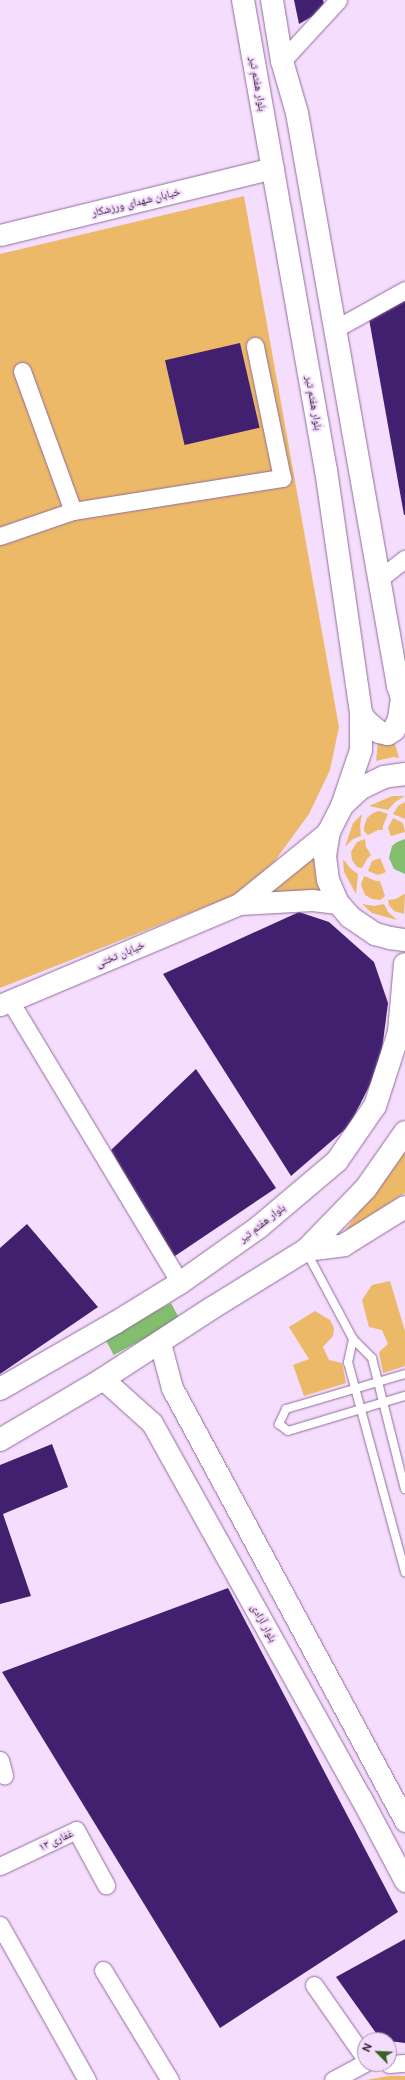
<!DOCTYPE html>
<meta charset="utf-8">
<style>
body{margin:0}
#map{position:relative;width:405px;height:2080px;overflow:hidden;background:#f5ddfd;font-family:"DM Sans","Noto Naskh Arabic",sans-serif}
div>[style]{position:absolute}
.green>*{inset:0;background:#ebb968}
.water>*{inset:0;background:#82be6d;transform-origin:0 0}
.building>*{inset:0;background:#41216f;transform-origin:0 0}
.roads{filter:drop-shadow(0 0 1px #916c9c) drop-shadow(0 0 1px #916c9c)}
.service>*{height:8px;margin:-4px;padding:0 4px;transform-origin:4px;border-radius:4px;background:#fff}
.minor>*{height:17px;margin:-8.5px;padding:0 8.5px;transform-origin:8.5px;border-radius:8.5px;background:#fff}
.tertiary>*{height:21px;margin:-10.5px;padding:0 10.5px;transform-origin:10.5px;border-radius:10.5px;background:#fff}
.primary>*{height:22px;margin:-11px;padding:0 11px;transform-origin:11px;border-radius:11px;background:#fff}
span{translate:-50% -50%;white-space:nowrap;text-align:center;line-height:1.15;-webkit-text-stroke:4px #f5ddfd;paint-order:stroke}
.street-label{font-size:11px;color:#302135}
.north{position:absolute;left:357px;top:2032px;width:40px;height:40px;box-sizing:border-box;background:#f5ddfd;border:1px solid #a692ad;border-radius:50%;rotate:294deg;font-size:11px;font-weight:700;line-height:16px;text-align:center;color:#302135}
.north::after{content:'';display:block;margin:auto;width:14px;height:18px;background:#356423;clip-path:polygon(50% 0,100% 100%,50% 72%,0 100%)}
</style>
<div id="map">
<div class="green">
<i style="clip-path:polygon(244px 196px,339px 727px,330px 770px,309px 814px,274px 862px,235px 895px,0 988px,0 254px)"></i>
<i style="clip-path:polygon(393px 737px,399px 758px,393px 757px,376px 761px,378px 742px)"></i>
<i style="clip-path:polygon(392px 796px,405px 796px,395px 802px,388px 810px,369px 806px)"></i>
<i style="clip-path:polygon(405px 802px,405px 819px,393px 814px,398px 806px)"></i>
<i style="clip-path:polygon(379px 811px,388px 814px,383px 826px,383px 830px,378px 830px,368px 835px,364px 831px,364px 827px,367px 818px,373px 813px)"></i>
<i style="clip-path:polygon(362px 814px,360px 825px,361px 836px,353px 839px,345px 847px,353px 823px)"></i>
<i style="clip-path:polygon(393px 818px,403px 823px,405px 832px,391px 836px,388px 828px)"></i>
<i style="clip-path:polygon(325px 838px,333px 900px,247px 900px)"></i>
<i style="clip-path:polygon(365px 839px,366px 847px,371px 855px,367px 859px,362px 868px,357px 867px,352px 860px,351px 852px,357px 842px)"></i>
<i style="clip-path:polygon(380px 858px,386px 872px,378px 875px,368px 871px,372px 861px)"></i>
<i style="clip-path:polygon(343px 859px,350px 868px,358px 874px,356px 894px,344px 872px)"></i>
<i style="clip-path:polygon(364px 876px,376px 881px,380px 881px,385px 896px,380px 900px,372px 899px,365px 895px,361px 885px)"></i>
<i style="clip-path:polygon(404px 894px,405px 895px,404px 914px,394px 911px,389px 905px,388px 900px,396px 899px)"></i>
<i style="clip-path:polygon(362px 904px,374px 906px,384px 904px,388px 912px,397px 920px,372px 913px)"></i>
<i style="clip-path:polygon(405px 1147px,405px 1193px,344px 1232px)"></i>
<i style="clip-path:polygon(390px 1281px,405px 1331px,405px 1366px,383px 1373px,379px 1352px,388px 1344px,382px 1330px,369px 1327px,362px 1300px,372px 1285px)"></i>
<i style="clip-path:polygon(315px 1311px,330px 1320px,334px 1328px,333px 1336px,323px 1347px,329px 1360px,342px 1363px,346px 1383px,304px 1396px,293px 1365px,309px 1359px,289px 1327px)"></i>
<i style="clip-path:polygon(389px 2076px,405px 2076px,405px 2080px,366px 2080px)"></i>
</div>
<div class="water">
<i style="clip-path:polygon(405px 839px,405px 874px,394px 869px,389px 858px,392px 846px,397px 842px)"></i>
<i style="left:171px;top:1303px;width:19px;height:75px;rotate:62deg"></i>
</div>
<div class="building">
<i style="clip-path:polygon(294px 0,323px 0,325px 9px,299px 24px)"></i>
<i style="clip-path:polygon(405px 300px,405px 515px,404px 515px,369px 319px)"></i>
<i style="left:240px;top:343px;width:87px;height:77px;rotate:77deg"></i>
<i style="clip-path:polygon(299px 912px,329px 922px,374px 962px,388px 1003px,380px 1065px,349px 1126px,291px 1176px,163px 974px)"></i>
<i style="clip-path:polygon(196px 1069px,276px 1188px,172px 1258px,111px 1150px)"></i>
<i style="clip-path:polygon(27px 1224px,98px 1307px,0 1374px,0 1248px)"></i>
<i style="clip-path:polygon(52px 1444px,68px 1487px,3px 1514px,31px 1596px,0 1604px,0 1465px)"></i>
<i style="clip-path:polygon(228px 1588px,398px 1912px,220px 2028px,2px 1672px)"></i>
<i style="clip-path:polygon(405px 1939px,405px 2043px,381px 2040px,336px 1977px)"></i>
</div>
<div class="roads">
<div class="service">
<i style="left:306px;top:1251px;width:100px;rotate:61.9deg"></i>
<i style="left:353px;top:1339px;width:27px;rotate:45deg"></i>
<i style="left:372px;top:1358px;width:135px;rotate:75.9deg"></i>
<i style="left:353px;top:1339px;width:24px;rotate:102deg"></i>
<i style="left:348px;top:1362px;width:218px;rotate:74.8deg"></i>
<i style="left:405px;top:1374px;width:124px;rotate:163.6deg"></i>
<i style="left:286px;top:1409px;width:17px;rotate:115deg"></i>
<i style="left:279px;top:1424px;width:11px;rotate:38deg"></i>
<i style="left:288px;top:1431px;width:122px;rotate:-16.7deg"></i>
</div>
<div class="minor">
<i style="left:282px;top:61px;width:83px;rotate:-47.4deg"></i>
<i style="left:335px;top:329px;width:80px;rotate:-29.1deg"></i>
<i style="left:22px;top:371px;width:149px;rotate:70deg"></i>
<i style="left:0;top:536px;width:77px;rotate:-18.9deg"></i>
<i style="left:73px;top:511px;width:212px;rotate:-9deg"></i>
<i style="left:282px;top:478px;width:135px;rotate:-101.6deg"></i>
<i style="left:379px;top:579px;width:33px;rotate:-38deg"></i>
<i style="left:10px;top:1001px;width:329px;rotate:58.9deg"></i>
<i style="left:0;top:1760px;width:16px;rotate:75deg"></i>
<i style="left:0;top:1866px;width:84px;rotate:-25.3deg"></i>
<i style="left:76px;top:1830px;width:63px;rotate:61.4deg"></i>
<i style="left:0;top:1925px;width:178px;rotate:60.7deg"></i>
<i style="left:103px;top:1970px;width:129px;rotate:58.7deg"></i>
<i style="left:314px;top:1985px;width:89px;rotate:55.1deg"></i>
<i style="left:389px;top:2064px;width:16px;rotate:-4deg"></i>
<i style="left:333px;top:2080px;width:36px;rotate:-28deg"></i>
</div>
<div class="tertiary">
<i style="left:0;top:235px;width:281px;rotate:-13.8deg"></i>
<i style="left:239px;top:904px;width:73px;rotate:-3.1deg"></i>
<i style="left:312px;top:900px;width:26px;rotate:7deg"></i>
<i style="left:0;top:1005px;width:259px;rotate:-22.9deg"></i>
<i style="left:239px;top:904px;width:116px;rotate:-39deg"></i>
<i style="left:160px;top:1343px;width:47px;rotate:75.1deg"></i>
<i style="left:172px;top:1388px;width:492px;rotate:61.7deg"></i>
<i style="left:103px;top:1379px;width:66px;rotate:41.9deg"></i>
<i style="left:152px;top:1423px;width:429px;rotate:60.9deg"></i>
<i style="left:361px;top:1798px;width:94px;rotate:62.1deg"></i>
</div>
<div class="primary">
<i style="left:243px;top:0;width:477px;rotate:80deg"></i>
<i style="left:326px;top:470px;width:246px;rotate:81.8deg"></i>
<i style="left:361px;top:713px;width:37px;rotate:90deg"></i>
<i style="left:361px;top:750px;width:59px;rotate:108.7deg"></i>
<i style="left:272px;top:0;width:62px;rotate:80.7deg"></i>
<i style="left:282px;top:61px;width:54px;rotate:73.9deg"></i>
<i style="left:297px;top:113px;width:582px;rotate:80deg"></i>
<i style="left:398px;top:686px;width:21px;rotate:71deg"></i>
<i style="left:361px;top:713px;width:9px;rotate:58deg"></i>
<i style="left:366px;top:721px;width:17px;rotate:40deg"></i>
<i style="left:379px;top:732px;width:9px;rotate:13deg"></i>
<i style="left:388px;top:734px;width:7px;rotate:-34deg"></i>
<i style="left:394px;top:730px;width:12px;rotate:-66deg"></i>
<i style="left:399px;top:719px;width:22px;rotate:-82deg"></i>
<i style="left:405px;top:774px;width:21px;rotate:172deg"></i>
<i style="left:384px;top:777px;width:25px;rotate:154deg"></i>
<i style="left:361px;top:788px;width:26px;rotate:137deg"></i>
<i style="left:342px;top:806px;width:28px;rotate:117deg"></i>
<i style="left:329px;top:831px;width:25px;rotate:99deg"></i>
<i style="left:325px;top:856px;width:24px;rotate:83deg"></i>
<i style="left:328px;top:880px;width:25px;rotate:67deg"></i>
<i style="left:338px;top:903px;width:18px;rotate:49deg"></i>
<i style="left:350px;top:917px;width:30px;rotate:34deg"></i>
<i style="left:375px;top:934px;width:16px;rotate:15deg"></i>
<i style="left:390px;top:938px;width:15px;rotate:8deg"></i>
<i style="left:306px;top:1250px;width:38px;rotate:-7deg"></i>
<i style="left:344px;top:1245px;width:72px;rotate:-31.9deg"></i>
<i style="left:0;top:1389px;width:133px;rotate:-29.9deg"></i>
<i style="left:115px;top:1323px;width:76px;rotate:-31.6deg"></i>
<i style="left:180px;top:1283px;width:97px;rotate:-35.3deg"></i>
<i style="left:259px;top:1227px;width:102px;rotate:-40.2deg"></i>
<i style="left:337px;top:1161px;width:67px;rotate:-55.4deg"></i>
<i style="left:375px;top:1106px;width:78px;rotate:-72deg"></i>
<i style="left:399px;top:1032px;width:68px;rotate:-85deg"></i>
<i style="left:0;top:1440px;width:120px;rotate:-30.6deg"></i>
<i style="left:103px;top:1379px;width:130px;rotate:-33.1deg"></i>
<i style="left:212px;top:1308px;width:110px;rotate:-31.7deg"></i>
<i style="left:306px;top:1250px;width:86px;rotate:-45.9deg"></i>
<i style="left:366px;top:1188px;width:68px;rotate:-55.1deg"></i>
</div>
</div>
<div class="street-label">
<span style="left:258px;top:84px;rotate:80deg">بلوار هفتم تیر</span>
<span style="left:136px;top:202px;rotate:-14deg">خیابان شهدای ورزشکار</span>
<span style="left:314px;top:403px;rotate:80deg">بلوار هفتم تیر</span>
<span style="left:120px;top:954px;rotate:-23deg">خیابان تختی</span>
<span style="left:262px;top:1223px;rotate:-38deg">بلوار هفتم تیر</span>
<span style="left:264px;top:1623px;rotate:61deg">بلوار آزادی</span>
<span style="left:56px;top:1840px;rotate:-25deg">غفاری ۱۳</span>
</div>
<div class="north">N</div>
</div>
